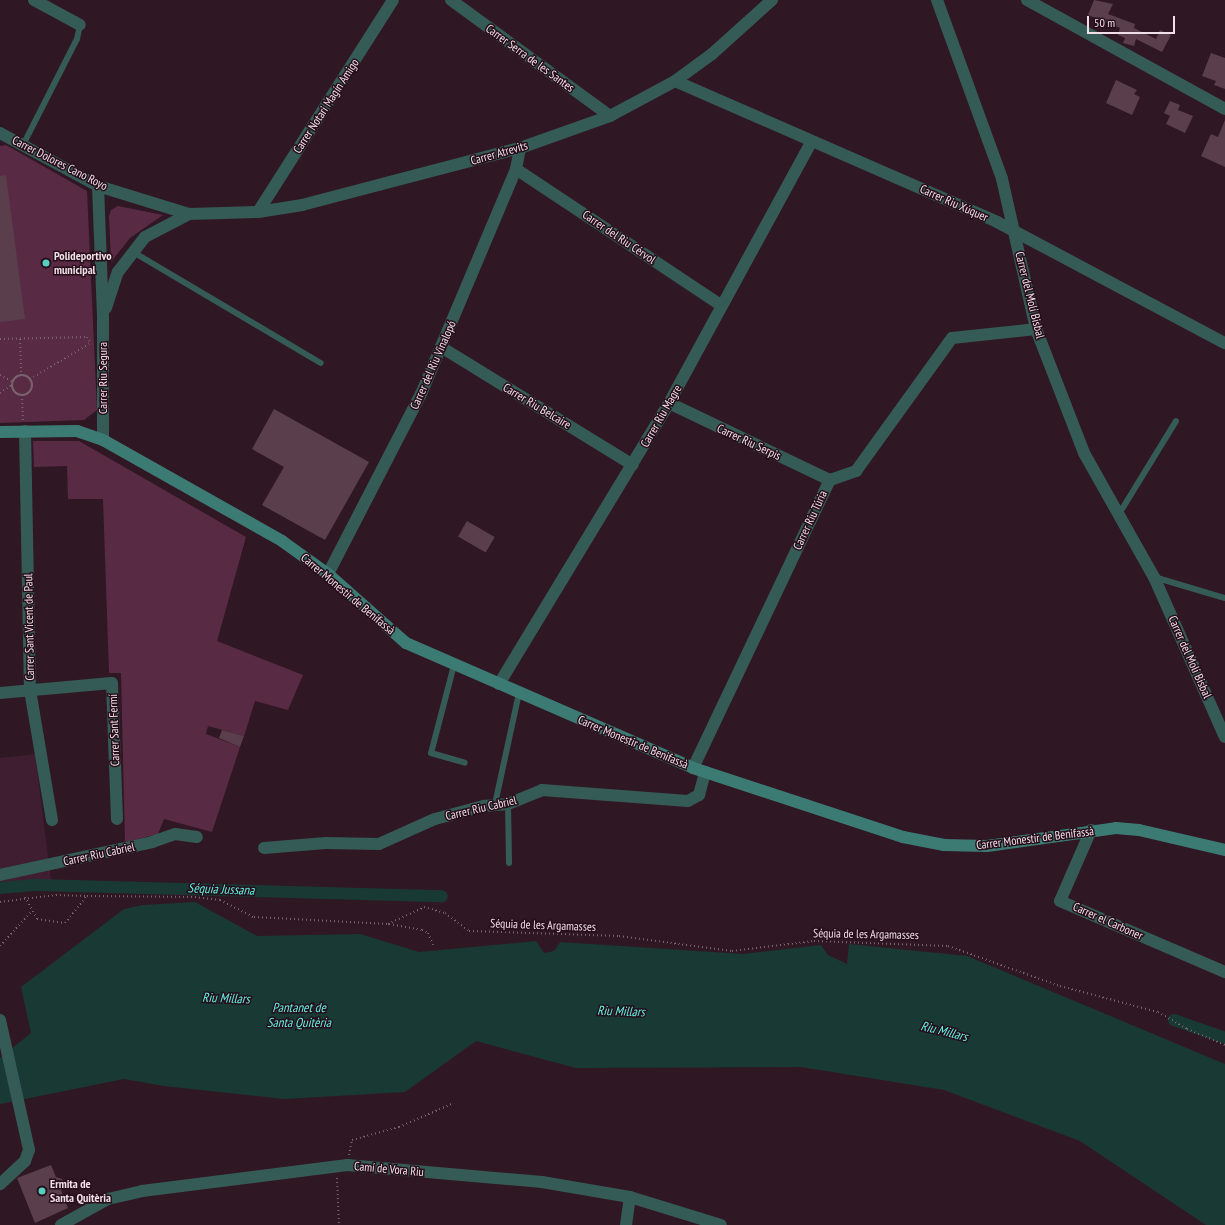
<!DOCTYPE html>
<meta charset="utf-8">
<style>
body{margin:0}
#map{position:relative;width:1225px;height:1225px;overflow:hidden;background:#301724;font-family:"PT Sans Narrow",sans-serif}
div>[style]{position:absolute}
.built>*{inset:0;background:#3e1e30}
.green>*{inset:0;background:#592a44}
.water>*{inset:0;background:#193935}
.canal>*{height:12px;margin:-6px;padding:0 6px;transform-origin:6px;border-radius:6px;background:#193935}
.building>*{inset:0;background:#5a3e4c;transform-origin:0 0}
.path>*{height:2px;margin-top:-1px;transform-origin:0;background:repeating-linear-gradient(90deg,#79636e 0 1px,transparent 0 4px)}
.path>.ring{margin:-1px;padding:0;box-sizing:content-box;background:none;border:2px solid #79636e;border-radius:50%}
.lane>*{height:6px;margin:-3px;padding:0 3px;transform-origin:3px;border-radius:3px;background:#355b56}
.street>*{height:12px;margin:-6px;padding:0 6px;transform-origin:6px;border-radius:6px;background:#355b56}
.secondary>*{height:12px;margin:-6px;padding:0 6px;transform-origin:6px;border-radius:6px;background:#3c7b74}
.dots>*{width:11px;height:11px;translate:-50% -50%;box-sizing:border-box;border:2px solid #260e1b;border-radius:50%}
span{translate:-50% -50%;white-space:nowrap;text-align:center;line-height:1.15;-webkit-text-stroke:3px #260e1b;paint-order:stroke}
.street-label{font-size:12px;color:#f1dfe7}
.poi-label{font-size:12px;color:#f1dfe7;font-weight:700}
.left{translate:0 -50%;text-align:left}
.water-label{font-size:13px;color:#5ff3e3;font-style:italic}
.scale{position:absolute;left:1087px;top:16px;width:88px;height:18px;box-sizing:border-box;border:2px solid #f1dfe7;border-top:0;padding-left:5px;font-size:12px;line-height:14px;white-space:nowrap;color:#f1dfe7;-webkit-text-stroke:3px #260e1b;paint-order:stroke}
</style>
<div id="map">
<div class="built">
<i style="clip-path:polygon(35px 754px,51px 880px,0 889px,0 758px)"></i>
</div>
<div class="green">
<i style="clip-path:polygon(6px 145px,87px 191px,97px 410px,84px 420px,0 423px,0 146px)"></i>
<i style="clip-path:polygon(118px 206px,163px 215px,130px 238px,111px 262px,109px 216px,111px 210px)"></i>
<i style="clip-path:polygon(33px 441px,79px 441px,246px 537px,217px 641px,303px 675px,288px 710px,255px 701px,244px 736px,208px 726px,206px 734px,240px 747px,212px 832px,164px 819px,158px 834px,125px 842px,121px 673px,109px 673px,103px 499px,68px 499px,67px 466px,34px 467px)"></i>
</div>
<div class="water">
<i style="clip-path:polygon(195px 902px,257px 936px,360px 934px,419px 952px,536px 941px,544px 953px,554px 951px,560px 942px,743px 954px,821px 945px,828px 955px,847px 964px,849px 944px,967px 956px,1225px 1064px,1225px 1225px,1206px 1225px,1080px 1141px,944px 1090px,801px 1067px,576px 1068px,476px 1041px,405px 1092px,285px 1099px,164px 1086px,124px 1079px,0 1104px,0 1058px,31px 1033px,21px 987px,124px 909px,143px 905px)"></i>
</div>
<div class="canal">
<i style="left:0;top:888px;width:37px;rotate:-5deg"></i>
<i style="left:37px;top:885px;width:405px;rotate:1.6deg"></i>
<i style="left:1174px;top:1020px;width:54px;rotate:19.4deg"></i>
</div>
<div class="building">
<i style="clip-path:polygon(1094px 0,1113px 4px,1108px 14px,1135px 24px,1134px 28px,1156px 39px,1160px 30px,1171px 35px,1162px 52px,1136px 39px,1134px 46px,1123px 43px,1125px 38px,1118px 35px,1120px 28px,1088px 15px)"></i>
<i style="clip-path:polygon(1211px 53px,1225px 58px,1225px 89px,1214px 85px,1216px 81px,1202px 76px)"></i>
<i style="clip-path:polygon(1116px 80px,1137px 90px,1134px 94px,1140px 97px,1132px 115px,1106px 103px)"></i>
<i style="clip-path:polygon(1170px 101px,1180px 105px,1178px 110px,1193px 116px,1185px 133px,1166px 124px,1170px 116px,1164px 113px)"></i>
<i style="clip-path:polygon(1225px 120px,1225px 167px,1201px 156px,1211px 134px,1218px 137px)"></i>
<i style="clip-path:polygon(6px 175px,25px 319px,0 322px,0 176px)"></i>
<i style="clip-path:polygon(274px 409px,369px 462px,325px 540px,262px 505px,284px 467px,252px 449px)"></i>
<i style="left:467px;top:521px;width:32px;height:18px;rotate:30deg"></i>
<i style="clip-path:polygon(222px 730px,244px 736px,240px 747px,219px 738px)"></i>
<i style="clip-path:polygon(51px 1165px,56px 1177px,62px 1179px,65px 1187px,61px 1190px,68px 1208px,35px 1223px,17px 1178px)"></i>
</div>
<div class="path">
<i style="left:0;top:339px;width:87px;rotate:-1.3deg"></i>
<i style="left:87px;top:337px;width:7px;rotate:63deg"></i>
<i style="left:20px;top:339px;width:36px;rotate:88deg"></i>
<i style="left:0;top:375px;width:15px;rotate:28deg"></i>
<i class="ring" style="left:12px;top:375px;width:18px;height:18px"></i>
<i style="left:30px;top:379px;width:69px;rotate:-30.7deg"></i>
<i style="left:0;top:393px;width:14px;rotate:-34deg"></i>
<i style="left:22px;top:395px;width:25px;rotate:88deg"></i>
<i style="left:25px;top:897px;width:25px;rotate:61deg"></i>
<i style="left:37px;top:919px;width:28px;rotate:8deg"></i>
<i style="left:65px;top:923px;width:35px;rotate:-51deg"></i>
<i style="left:87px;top:896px;width:108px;rotate:0.5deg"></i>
<i style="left:195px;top:897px;width:25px;rotate:7deg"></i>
<i style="left:220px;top:900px;width:38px;rotate:27deg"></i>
<i style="left:254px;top:917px;width:134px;rotate:3deg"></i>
<i style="left:388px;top:924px;width:40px;rotate:-25deg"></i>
<i style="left:424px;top:907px;width:22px;rotate:16deg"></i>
<i style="left:445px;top:913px;width:30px;rotate:37deg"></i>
<i style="left:469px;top:931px;width:150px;rotate:1.9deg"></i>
<i style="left:619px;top:936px;width:114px;rotate:7.6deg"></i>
<i style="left:732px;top:951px;width:83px;rotate:-7deg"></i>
<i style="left:814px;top:941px;width:134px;rotate:2.1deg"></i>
<i style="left:948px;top:946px;width:119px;rotate:19.7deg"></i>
<i style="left:1060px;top:986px;width:101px;rotate:14.9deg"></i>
<i style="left:1158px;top:1012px;width:34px;rotate:30deg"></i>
<i style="left:1187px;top:1029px;width:41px;rotate:22.8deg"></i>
<i style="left:0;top:902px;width:56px;rotate:-7.1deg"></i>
<i style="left:56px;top:895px;width:31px;rotate:2deg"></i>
<i style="left:389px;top:924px;width:34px;rotate:10deg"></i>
<i style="left:422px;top:930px;width:7px;rotate:27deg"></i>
<i style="left:428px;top:933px;width:13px;rotate:67deg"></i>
<i style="left:0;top:946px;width:46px;rotate:-47.6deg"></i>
<i style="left:349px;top:1155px;width:15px;rotate:-79deg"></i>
<i style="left:352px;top:1140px;width:49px;rotate:-15.5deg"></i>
<i style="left:399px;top:1127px;width:60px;rotate:-23.6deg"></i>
<i style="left:337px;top:1178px;width:47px;rotate:87.6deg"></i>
</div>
<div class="lane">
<i style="left:23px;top:145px;width:119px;rotate:-63deg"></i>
<i style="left:77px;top:39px;width:14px;rotate:-78deg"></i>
<i style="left:133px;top:252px;width:218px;rotate:30.6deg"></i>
<i style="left:1119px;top:514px;width:109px;rotate:-58.5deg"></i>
<i style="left:1154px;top:577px;width:74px;rotate:16.5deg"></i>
<i style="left:454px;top:665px;width:91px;rotate:104.6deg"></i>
<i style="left:431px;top:753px;width:35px;rotate:16deg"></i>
<i style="left:495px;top:804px;width:114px;rotate:-77.8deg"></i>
<i style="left:508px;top:804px;width:59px;rotate:89deg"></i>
</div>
<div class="street">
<i style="left:34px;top:0;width:52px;rotate:28.5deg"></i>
<i style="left:451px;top:0;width:197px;rotate:36.1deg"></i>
<i style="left:937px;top:0;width:190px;rotate:70deg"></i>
<i style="left:1002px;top:179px;width:154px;rotate:77.2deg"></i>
<i style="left:1036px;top:329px;width:133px;rotate:68.8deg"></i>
<i style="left:1084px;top:453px;width:142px;rotate:60.6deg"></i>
<i style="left:1154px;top:577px;width:175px;rotate:66.1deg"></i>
<i style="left:1027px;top:0;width:226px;rotate:28.8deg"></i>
<i style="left:675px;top:81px;width:352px;rotate:23.6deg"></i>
<i style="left:997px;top:222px;width:258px;rotate:28deg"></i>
<i style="left:0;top:133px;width:111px;rotate:28.4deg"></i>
<i style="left:98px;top:186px;width:95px;rotate:17.1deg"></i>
<i style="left:189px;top:214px;width:69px;rotate:-1.7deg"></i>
<i style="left:258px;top:212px;width:45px;rotate:-9deg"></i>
<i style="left:302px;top:205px;width:225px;rotate:-14.7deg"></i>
<i style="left:520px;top:148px;width:96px;rotate:-19.6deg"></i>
<i style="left:610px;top:116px;width:74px;rotate:-28.3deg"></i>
<i style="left:675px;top:81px;width:46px;rotate:-36.1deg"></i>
<i style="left:712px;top:54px;width:81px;rotate:-42deg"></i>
<i style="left:516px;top:169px;width:247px;rotate:33.6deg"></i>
<i style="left:98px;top:186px;width:131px;rotate:87.8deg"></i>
<i style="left:103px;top:317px;width:123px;rotate:90deg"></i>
<i style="left:258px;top:212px;width:251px;rotate:-57.5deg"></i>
<i style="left:106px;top:308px;width:38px;rotate:-72deg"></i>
<i style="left:118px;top:272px;width:44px;rotate:-52.4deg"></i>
<i style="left:145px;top:237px;width:50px;rotate:-27.6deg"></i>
<i style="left:441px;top:347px;width:225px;rotate:31.6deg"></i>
<i style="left:669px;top:403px;width:178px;rotate:25.6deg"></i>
<i style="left:25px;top:431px;width:259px;rotate:88.9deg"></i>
<i style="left:30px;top:690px;width:132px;rotate:80.4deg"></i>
<i style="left:328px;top:574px;width:203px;rotate:-62.7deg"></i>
<i style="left:421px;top:394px;width:244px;rotate:-67.1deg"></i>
<i style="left:516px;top:169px;width:21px;rotate:-79deg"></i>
<i style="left:499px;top:684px;width:328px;rotate:-58.8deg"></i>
<i style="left:669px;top:403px;width:298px;rotate:-61.4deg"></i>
<i style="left:0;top:693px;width:112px;rotate:-5.1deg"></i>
<i style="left:112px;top:683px;width:136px;rotate:87.9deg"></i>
<i style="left:693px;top:768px;width:319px;rotate:-64.6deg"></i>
<i style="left:830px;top:480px;width:28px;rotate:-19deg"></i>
<i style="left:856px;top:471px;width:164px;rotate:-54.2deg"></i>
<i style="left:952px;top:338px;width:84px;rotate:-6.1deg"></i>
<i style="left:1091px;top:830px;width:77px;rotate:113.6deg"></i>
<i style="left:1060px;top:901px;width:180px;rotate:23.3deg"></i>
<i style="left:264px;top:848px;width:62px;rotate:-4.6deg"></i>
<i style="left:326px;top:843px;width:53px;rotate:1.1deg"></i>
<i style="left:379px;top:844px;width:61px;rotate:-24.1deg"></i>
<i style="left:435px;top:819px;width:51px;rotate:-14.9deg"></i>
<i style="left:484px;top:806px;width:24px;rotate:-5deg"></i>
<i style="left:508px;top:804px;width:37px;rotate:-22deg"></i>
<i style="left:542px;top:790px;width:146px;rotate:4.3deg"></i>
<i style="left:688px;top:801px;width:13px;rotate:-29deg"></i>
<i style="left:699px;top:795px;width:24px;rotate:-75deg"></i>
<i style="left:0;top:875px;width:156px;rotate:-12.2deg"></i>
<i style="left:152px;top:842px;width:24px;rotate:-19deg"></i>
<i style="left:175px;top:834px;width:22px;rotate:8deg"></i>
<i style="left:0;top:1020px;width:133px;rotate:77.4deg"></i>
<i style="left:29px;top:1150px;width:12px;rotate:110deg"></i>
<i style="left:25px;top:1161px;width:34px;rotate:137deg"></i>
<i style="left:61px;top:1225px;width:54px;rotate:-29deg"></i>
<i style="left:108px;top:1199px;width:35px;rotate:-13deg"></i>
<i style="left:142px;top:1191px;width:207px;rotate:-7.2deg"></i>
<i style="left:347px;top:1165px;width:196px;rotate:5deg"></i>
<i style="left:542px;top:1182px;width:89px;rotate:9.7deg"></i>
<i style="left:630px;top:1197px;width:95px;rotate:17.1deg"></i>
<i style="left:626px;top:1225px;width:28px;rotate:-82deg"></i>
</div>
<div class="secondary">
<i style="left:0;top:432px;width:77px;rotate:-0.7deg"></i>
<i style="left:77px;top:431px;width:28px;rotate:19deg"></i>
<i style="left:103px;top:440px;width:206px;rotate:29.4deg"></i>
<i style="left:282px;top:541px;width:57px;rotate:35.7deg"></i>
<i style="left:328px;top:574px;width:104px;rotate:41.5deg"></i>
<i style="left:406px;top:643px;width:313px;rotate:23.5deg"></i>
<i style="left:693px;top:768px;width:221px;rotate:18.2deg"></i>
<i style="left:903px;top:837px;width:42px;rotate:11deg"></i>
<i style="left:944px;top:845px;width:43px;rotate:1.3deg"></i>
<i style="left:987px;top:846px;width:130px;rotate:-7.9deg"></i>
<i style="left:1116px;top:828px;width:23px;rotate:5deg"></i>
<i style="left:1139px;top:830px;width:88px;rotate:13.1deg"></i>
</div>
<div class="dots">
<i style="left:46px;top:263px;background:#58cec0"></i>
<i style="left:42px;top:1191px;background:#58cec0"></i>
</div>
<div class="street-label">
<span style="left:530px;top:58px;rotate:36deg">Carrer Serra de les Santes</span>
<span style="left:326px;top:106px;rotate:-57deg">Carrer Notari Magín Amigo</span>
<span style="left:499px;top:153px;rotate:-16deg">Carrer Atrevits</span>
<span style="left:60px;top:163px;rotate:27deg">Carrer Dolores Cano Royo</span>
<span style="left:954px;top:203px;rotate:24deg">Carrer Riu Xúquer</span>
<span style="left:619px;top:237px;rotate:34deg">Carrer del Riu Cérvol</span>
<span style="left:1030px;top:295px;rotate:76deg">Carrer del Molí Bisbal</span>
<span style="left:433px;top:365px;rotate:-66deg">Carrer del Riu Vinalopó</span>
<span style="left:103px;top:378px;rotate:-90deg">Carrer Riu Segura</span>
<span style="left:537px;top:406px;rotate:31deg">Carrer Riu Belcaire</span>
<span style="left:661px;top:416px;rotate:-60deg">Carrer Riu Magre</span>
<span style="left:749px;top:442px;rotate:25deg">Carrer Riu Serpis</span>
<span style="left:810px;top:520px;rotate:-65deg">Carrer Riu Túria</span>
<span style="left:348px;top:594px;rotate:40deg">Carrer Monestir de Benifassà</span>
<span style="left:29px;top:627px;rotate:-91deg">Carrer Sant Vicent de Paul</span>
<span style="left:1190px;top:657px;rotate:66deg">Carrer del Molí Bisbal</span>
<span style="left:114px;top:730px;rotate:-92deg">Carrer Sant Fermí</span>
<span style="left:633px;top:742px;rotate:23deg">Carrer Monestir de Benifassà</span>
<span style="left:481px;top:808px;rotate:-13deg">Carrer Riu Cabriel</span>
<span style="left:1035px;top:838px;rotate:-7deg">Carrer Monestir de Benifassà</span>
<span style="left:99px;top:854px;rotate:-12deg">Carrer Riu Cabriel</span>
<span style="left:1108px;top:921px;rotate:24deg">Carrer el Carboner</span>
<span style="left:543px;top:925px;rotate:2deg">Séquia de les Argamasses</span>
<span style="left:866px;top:934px;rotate:1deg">Séquia de les Argamasses</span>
<span style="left:389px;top:1169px;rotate:5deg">Camí de Vora Riu</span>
</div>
<div class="poi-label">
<span class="left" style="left:54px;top:263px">Polideportivo<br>municipal</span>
<span class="left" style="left:50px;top:1191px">Ermita de<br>Santa Quitèria</span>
</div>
<div class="water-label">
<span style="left:221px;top:890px;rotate:2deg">Séquia Jussana</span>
<span style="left:226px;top:999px;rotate:2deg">Riu Millars</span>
<span style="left:299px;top:1016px">Pantanet de<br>Santa Quitèria</span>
<span style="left:621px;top:1012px;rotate:2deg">Riu Millars</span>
<span style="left:944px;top:1032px;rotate:14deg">Riu Millars</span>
</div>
<div class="scale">50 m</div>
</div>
